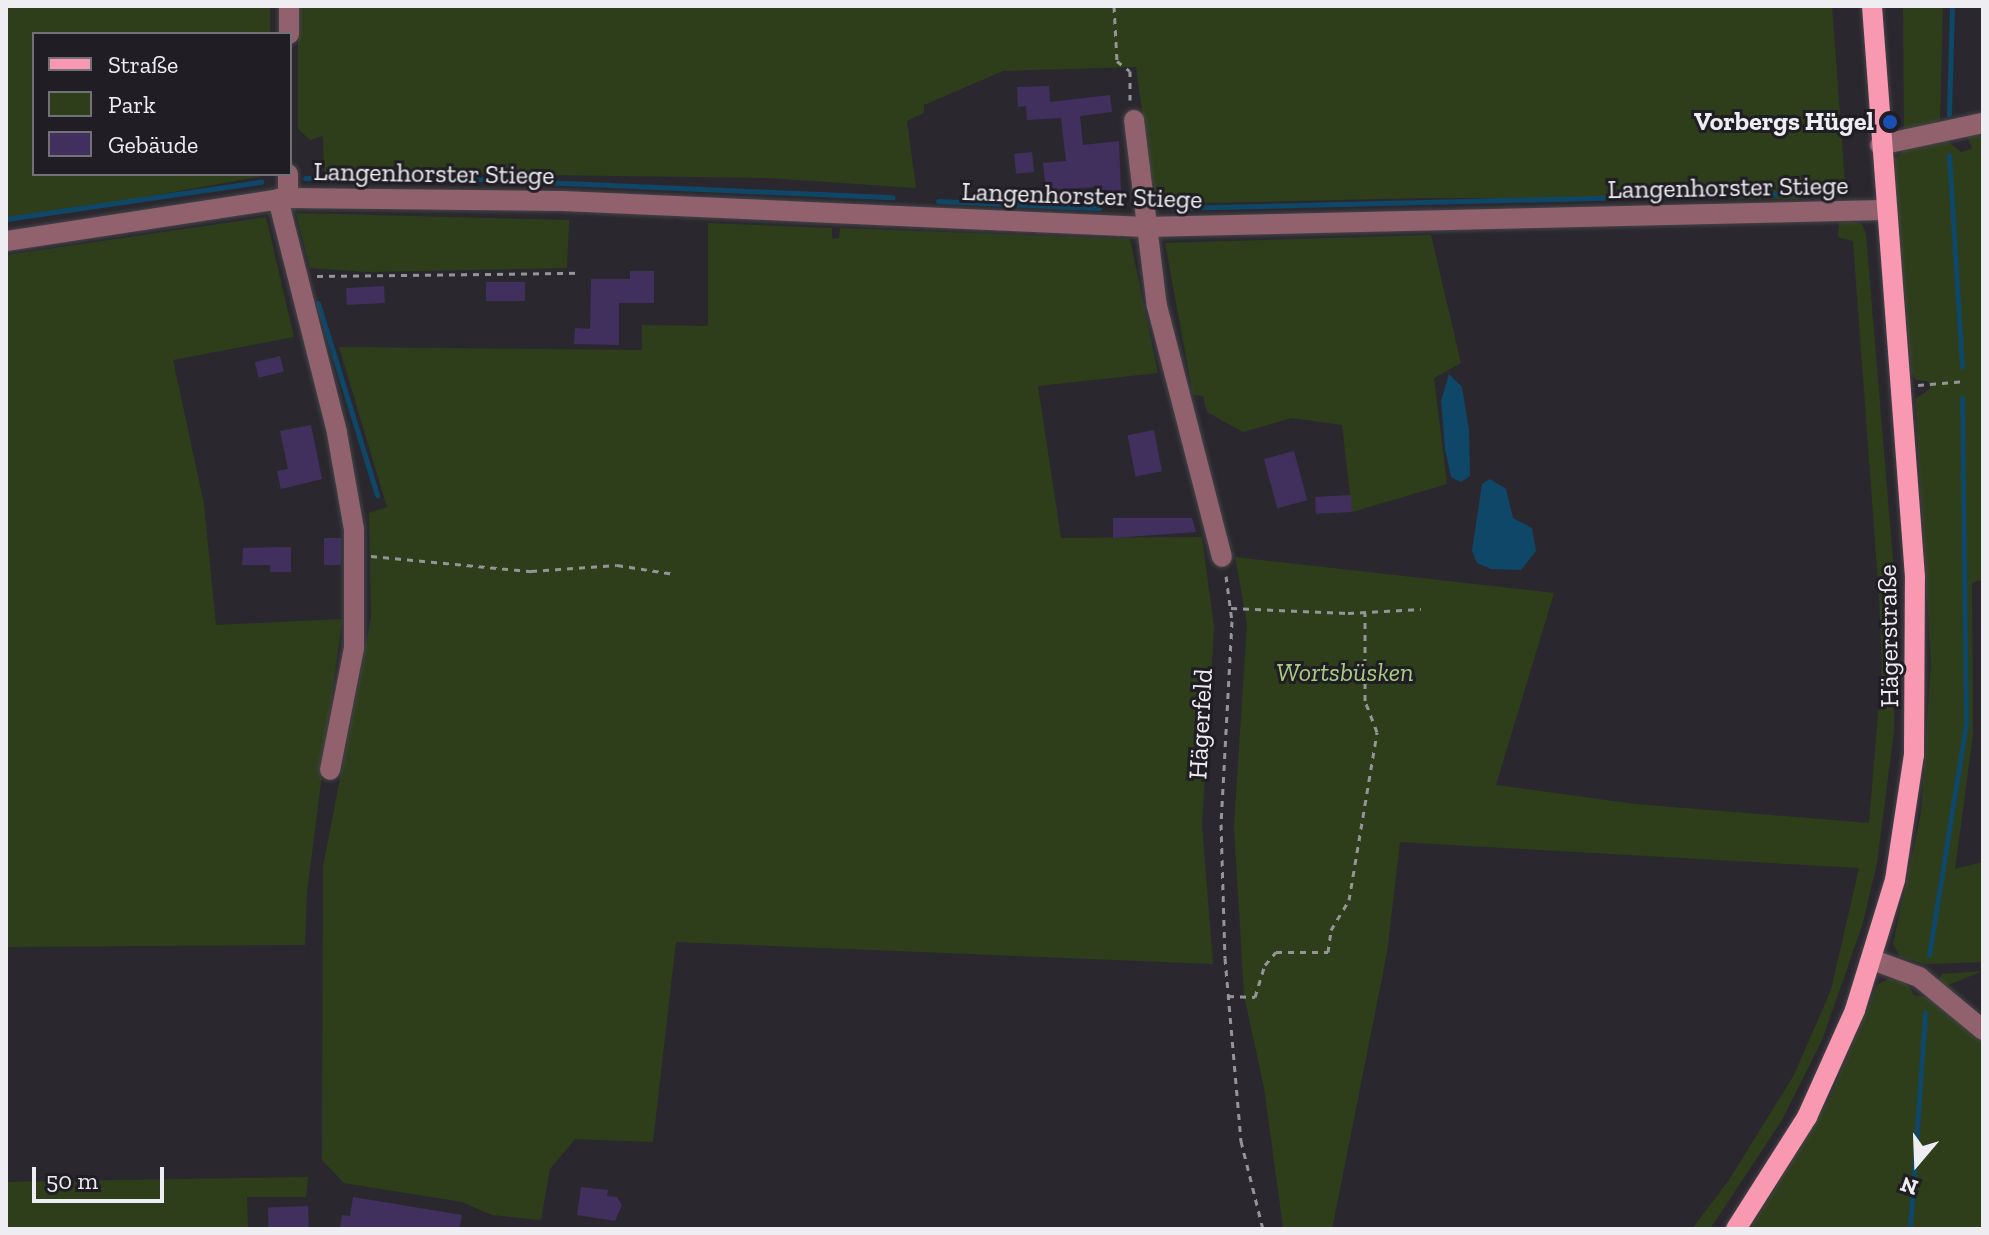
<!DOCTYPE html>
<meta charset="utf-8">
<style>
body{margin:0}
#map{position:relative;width:1989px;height:1235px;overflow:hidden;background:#2a282e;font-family:"Zilla Slab",serif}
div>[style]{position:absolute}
.green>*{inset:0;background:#2e3e1b}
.water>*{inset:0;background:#0e4768}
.stream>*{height:5px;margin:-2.5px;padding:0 2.5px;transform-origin:2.5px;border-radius:2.5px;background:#0e4768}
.building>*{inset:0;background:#41305e;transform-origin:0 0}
.path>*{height:3px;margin-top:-1.5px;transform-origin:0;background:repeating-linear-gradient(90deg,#959498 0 6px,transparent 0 12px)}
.roads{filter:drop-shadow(0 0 2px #454449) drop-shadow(0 0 2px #454449)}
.minor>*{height:20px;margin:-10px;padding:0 10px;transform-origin:10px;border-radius:10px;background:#91626d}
.major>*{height:20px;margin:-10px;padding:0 10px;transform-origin:10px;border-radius:10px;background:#f999b1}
.dots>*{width:22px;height:22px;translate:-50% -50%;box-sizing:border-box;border:4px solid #201e24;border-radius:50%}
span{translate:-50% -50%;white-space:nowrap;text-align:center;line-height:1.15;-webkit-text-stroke:6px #201e24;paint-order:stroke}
.poi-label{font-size:26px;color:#eeedf1;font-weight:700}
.right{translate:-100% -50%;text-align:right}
.street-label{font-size:26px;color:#eeedf1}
.park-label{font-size:26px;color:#a8cc80;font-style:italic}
.frame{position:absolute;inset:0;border:8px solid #eeedf1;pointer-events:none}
.legend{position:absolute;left:32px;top:32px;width:260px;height:144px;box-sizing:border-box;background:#201e24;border:2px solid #727176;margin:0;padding:10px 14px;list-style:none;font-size:24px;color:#eeedf1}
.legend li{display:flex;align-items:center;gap:16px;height:40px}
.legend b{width:40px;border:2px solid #727176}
.north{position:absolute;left:1877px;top:1123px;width:80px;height:80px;-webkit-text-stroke:6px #201e24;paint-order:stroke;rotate:199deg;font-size:22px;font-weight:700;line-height:32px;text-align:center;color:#eeedf1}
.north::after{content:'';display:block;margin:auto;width:28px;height:36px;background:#eeedf1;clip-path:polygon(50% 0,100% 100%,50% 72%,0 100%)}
.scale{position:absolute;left:32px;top:1167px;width:132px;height:36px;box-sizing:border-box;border:4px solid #eeedf1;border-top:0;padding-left:10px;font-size:24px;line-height:28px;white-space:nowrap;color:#eeedf1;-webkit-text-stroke:6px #201e24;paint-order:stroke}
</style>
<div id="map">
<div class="green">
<i style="clip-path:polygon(6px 6px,270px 6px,270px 34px,34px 34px,34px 174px,268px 175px,6px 222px)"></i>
<i style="clip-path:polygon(298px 6px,1832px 6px,1845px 183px,1798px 199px,1426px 198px,1155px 204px,1136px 67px,1003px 71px,924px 105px,924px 113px,907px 121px,916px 188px,768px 178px,324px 172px,323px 136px,310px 140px,298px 129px)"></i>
<i style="clip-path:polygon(1903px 6px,1943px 6px,1940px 120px,1904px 134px)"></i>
<i style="clip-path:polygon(1983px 129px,1983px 579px,1972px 583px,1973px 734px,1955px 869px,1983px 862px,1983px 962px,1925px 964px,1900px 957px,1893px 944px,1921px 813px,1931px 663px,1915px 399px,1930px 389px,1928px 381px,1916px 380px,1911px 371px,1893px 161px,1904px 150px,1945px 139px,1961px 152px,1972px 149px,1967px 135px)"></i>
<i style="clip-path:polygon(296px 213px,569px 220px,567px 268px,366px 272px,310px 268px)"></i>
<i style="clip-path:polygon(266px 217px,294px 337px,173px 360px,204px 504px,216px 625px,342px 619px,307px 892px,305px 945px,6px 947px,6px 255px)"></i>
<i style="clip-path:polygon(1839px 219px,1862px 224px,1866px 234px,1894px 573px,1894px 731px,1877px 863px,1862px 926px,1822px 1040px,1782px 1120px,1710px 1229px,1692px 1229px,1729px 1180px,1794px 1075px,1831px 990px,1859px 868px,1400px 842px,1387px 953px,1332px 1229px,1283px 1227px,1264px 1088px,1244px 995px,1234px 826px,1247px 624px,1235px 557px,1554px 593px,1496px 785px,1635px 804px,1869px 823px,1882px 666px,1879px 596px,1853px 241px,1838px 237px)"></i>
<i style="clip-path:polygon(708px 223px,832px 228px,832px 239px,839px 238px,840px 228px,1130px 239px,1158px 373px,1038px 386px,1061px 538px,1202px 537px,1214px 627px,1202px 825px,1213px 964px,676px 942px,653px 1142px,575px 1139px,550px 1169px,541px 1220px,492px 1215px,462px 1202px,344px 1183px,322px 1160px,323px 867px,371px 617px,369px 513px,387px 507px,339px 347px,642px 350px,642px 325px,708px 326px)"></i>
<i style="clip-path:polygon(1431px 235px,1461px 363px,1434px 378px,1447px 484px,1352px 512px,1342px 425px,1292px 418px,1243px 432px,1207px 412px,1203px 396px,1193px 395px,1165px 243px)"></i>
<i style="clip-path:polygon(1983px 971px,1948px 985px,1960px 995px,1938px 982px,1942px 974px)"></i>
<i style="clip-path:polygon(1891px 977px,1907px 984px,1914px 995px,1927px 997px,1983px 1038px,1983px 1229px,1750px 1229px,1830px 1098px,1877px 985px)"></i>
<i style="clip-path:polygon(308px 1177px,306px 1197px,247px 1197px,248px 1229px,6px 1229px,6px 1182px)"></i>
</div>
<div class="water">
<i style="clip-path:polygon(1449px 374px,1462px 387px,1469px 430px,1470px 476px,1461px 482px,1451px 477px,1445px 449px,1441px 401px)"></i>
<i style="clip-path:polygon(1490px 479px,1506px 489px,1513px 518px,1532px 528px,1536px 551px,1521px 570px,1491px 569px,1477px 563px,1472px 551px,1482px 484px)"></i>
</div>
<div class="stream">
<i style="left:1949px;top:114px;width:108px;rotate:-88.4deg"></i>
<i style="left:1949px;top:155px;width:212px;rotate:86.5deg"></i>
<i style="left:305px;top:178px;width:111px"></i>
<i style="left:450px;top:178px;width:443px;rotate:2.5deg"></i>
<i style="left:938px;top:201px;width:161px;rotate:2.5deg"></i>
<i style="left:1172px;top:208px;width:631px;rotate:-1.36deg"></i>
<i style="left:6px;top:219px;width:258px;rotate:-8.3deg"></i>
<i style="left:318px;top:303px;width:201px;rotate:72.9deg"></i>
<i style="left:1929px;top:955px;width:235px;rotate:-80.9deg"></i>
<i style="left:1966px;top:723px;width:325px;rotate:-90.7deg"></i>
<i style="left:1910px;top:1229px;width:217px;rotate:-86deg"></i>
</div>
<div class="building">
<i style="clip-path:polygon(1049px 86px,1050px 102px,1110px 95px,1112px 112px,1080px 116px,1083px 145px,1119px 141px,1121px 192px,1096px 195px,1095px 187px,1046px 190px,1043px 163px,1066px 161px,1061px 118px,1027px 120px,1026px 106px,1018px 107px,1017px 87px)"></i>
<i style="left:1032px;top:152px;width:20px;height:18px;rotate:84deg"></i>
<i style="clip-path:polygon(630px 271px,654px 271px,654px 303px,619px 303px,619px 345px,574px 344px,575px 328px,590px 329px,591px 279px,630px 279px)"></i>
<i style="left:525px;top:282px;width:19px;height:39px;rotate:90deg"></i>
<i style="left:384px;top:286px;width:17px;height:38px;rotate:87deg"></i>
<i style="left:280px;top:356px;width:16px;height:26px;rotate:76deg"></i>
<i style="clip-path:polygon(311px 425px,322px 479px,281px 489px,277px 471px,288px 469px,280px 431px)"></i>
<i style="left:1154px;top:430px;width:42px;height:27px;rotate:79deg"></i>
<i style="left:1294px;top:451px;width:51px;height:31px;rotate:75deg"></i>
<i style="left:1351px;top:495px;width:17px;height:36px;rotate:87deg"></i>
<i style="clip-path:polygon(1113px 518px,1192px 518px,1196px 532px,1113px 538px)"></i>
<i style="left:341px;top:538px;width:27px;height:17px;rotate:90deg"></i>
<i style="clip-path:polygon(291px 547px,291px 572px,270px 572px,270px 565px,242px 565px,243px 548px)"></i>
<i style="clip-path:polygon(581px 1187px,608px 1190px,607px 1196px,617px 1197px,622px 1205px,615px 1221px,577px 1215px)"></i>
<i style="clip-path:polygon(353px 1197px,462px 1215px,459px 1229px,340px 1229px,342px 1215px,350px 1216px)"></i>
<i style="left:308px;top:1206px;width:23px;height:40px;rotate:88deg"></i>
</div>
<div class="path">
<i style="left:1114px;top:6px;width:55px;rotate:86.9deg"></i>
<i style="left:1117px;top:61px;width:16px;rotate:38deg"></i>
<i style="left:1130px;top:71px;width:29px;rotate:90deg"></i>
<i style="left:317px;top:276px;width:264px;rotate:-0.7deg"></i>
<i style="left:1918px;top:385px;width:48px;rotate:-4.8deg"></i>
<i style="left:371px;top:556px;width:161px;rotate:5.4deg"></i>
<i style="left:531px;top:571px;width:86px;rotate:-4deg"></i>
<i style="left:617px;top:565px;width:58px;rotate:9deg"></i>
<i style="left:1226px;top:576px;width:45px;rotate:82.4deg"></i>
<i style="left:1232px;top:621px;width:203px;rotate:93.1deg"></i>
<i style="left:1221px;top:824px;width:134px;rotate:88.3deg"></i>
<i style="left:1225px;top:958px;width:184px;rotate:85deg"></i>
<i style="left:1241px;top:1141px;width:91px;rotate:76deg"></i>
<i style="left:1231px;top:608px;width:117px;rotate:2.4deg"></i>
<i style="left:1348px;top:613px;width:73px;rotate:-3.1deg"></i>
<i style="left:1228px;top:996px;width:27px;rotate:2deg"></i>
<i style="left:1255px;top:997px;width:34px;rotate:-73deg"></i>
<i style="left:1265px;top:965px;width:17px;rotate:-50deg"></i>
<i style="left:1276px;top:952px;width:52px"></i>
<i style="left:1328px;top:952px;width:22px;rotate:-82deg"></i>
<i style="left:1331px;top:930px;width:35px;rotate:-59deg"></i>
<i style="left:1349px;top:900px;width:170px;rotate:-80.5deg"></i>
<i style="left:1377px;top:732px;width:33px;rotate:-111deg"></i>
<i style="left:1365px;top:701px;width:88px;rotate:-90deg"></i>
</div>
<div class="roads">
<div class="minor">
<i style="left:289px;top:34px;width:28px;rotate:-90deg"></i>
<i style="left:1134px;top:120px;width:187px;rotate:83deg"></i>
<i style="left:1157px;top:306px;width:259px;rotate:75.5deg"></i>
<i style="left:1880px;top:145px;width:105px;rotate:-12.1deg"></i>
<i style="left:288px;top:198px;width:24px;rotate:-90deg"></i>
<i style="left:278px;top:199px;width:241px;rotate:75.8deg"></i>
<i style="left:337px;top:433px;width:97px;rotate:80deg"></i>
<i style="left:354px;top:529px;width:119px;rotate:90deg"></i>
<i style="left:354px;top:648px;width:124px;rotate:101.1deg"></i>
<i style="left:6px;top:241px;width:285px;rotate:-8.7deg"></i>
<i style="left:288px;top:198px;width:275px;rotate:0.6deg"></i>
<i style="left:563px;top:201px;width:583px;rotate:2.56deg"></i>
<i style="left:1145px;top:227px;width:739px;rotate:-1.32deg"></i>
<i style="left:1873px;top:960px;width:49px;rotate:20.3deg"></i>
<i style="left:1919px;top:977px;width:83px;rotate:39.6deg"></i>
</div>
<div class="major">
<i style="left:1736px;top:1229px;width:133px;rotate:-57.6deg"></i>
<i style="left:1807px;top:1117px;width:117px;rotate:-65.8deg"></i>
<i style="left:1855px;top:1010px;width:136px;rotate:-72.9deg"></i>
<i style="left:1895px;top:880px;width:126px;rotate:-81.4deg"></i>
<i style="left:1914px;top:755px;width:178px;rotate:-89.7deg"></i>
<i style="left:1915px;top:577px;width:573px;rotate:-94.31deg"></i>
</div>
</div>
<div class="dots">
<i style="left:1890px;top:122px;background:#1a4fb4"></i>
</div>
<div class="poi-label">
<span class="right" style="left:1874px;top:122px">Vorbergs Hügel</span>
</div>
<div class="street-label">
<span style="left:434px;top:174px;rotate:1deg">Langenhorster Stiege</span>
<span style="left:1728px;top:188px;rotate:-1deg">Langenhorster Stiege</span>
<span style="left:1082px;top:196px;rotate:2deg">Langenhorster Stiege</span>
<span style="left:1889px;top:636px;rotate:-91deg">Hägerstraße</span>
<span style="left:1201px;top:724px;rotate:-87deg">Hägerfeld</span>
</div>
<div class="park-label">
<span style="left:1345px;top:673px">Wortsbüsken</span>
</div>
<div class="frame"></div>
<ul class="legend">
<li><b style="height:10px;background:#f999b1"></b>Straße</li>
<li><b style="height:22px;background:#2e3e1b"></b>Park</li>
<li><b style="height:22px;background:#41305e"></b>Gebäude</li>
</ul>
<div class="north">N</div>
<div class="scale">50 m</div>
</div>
